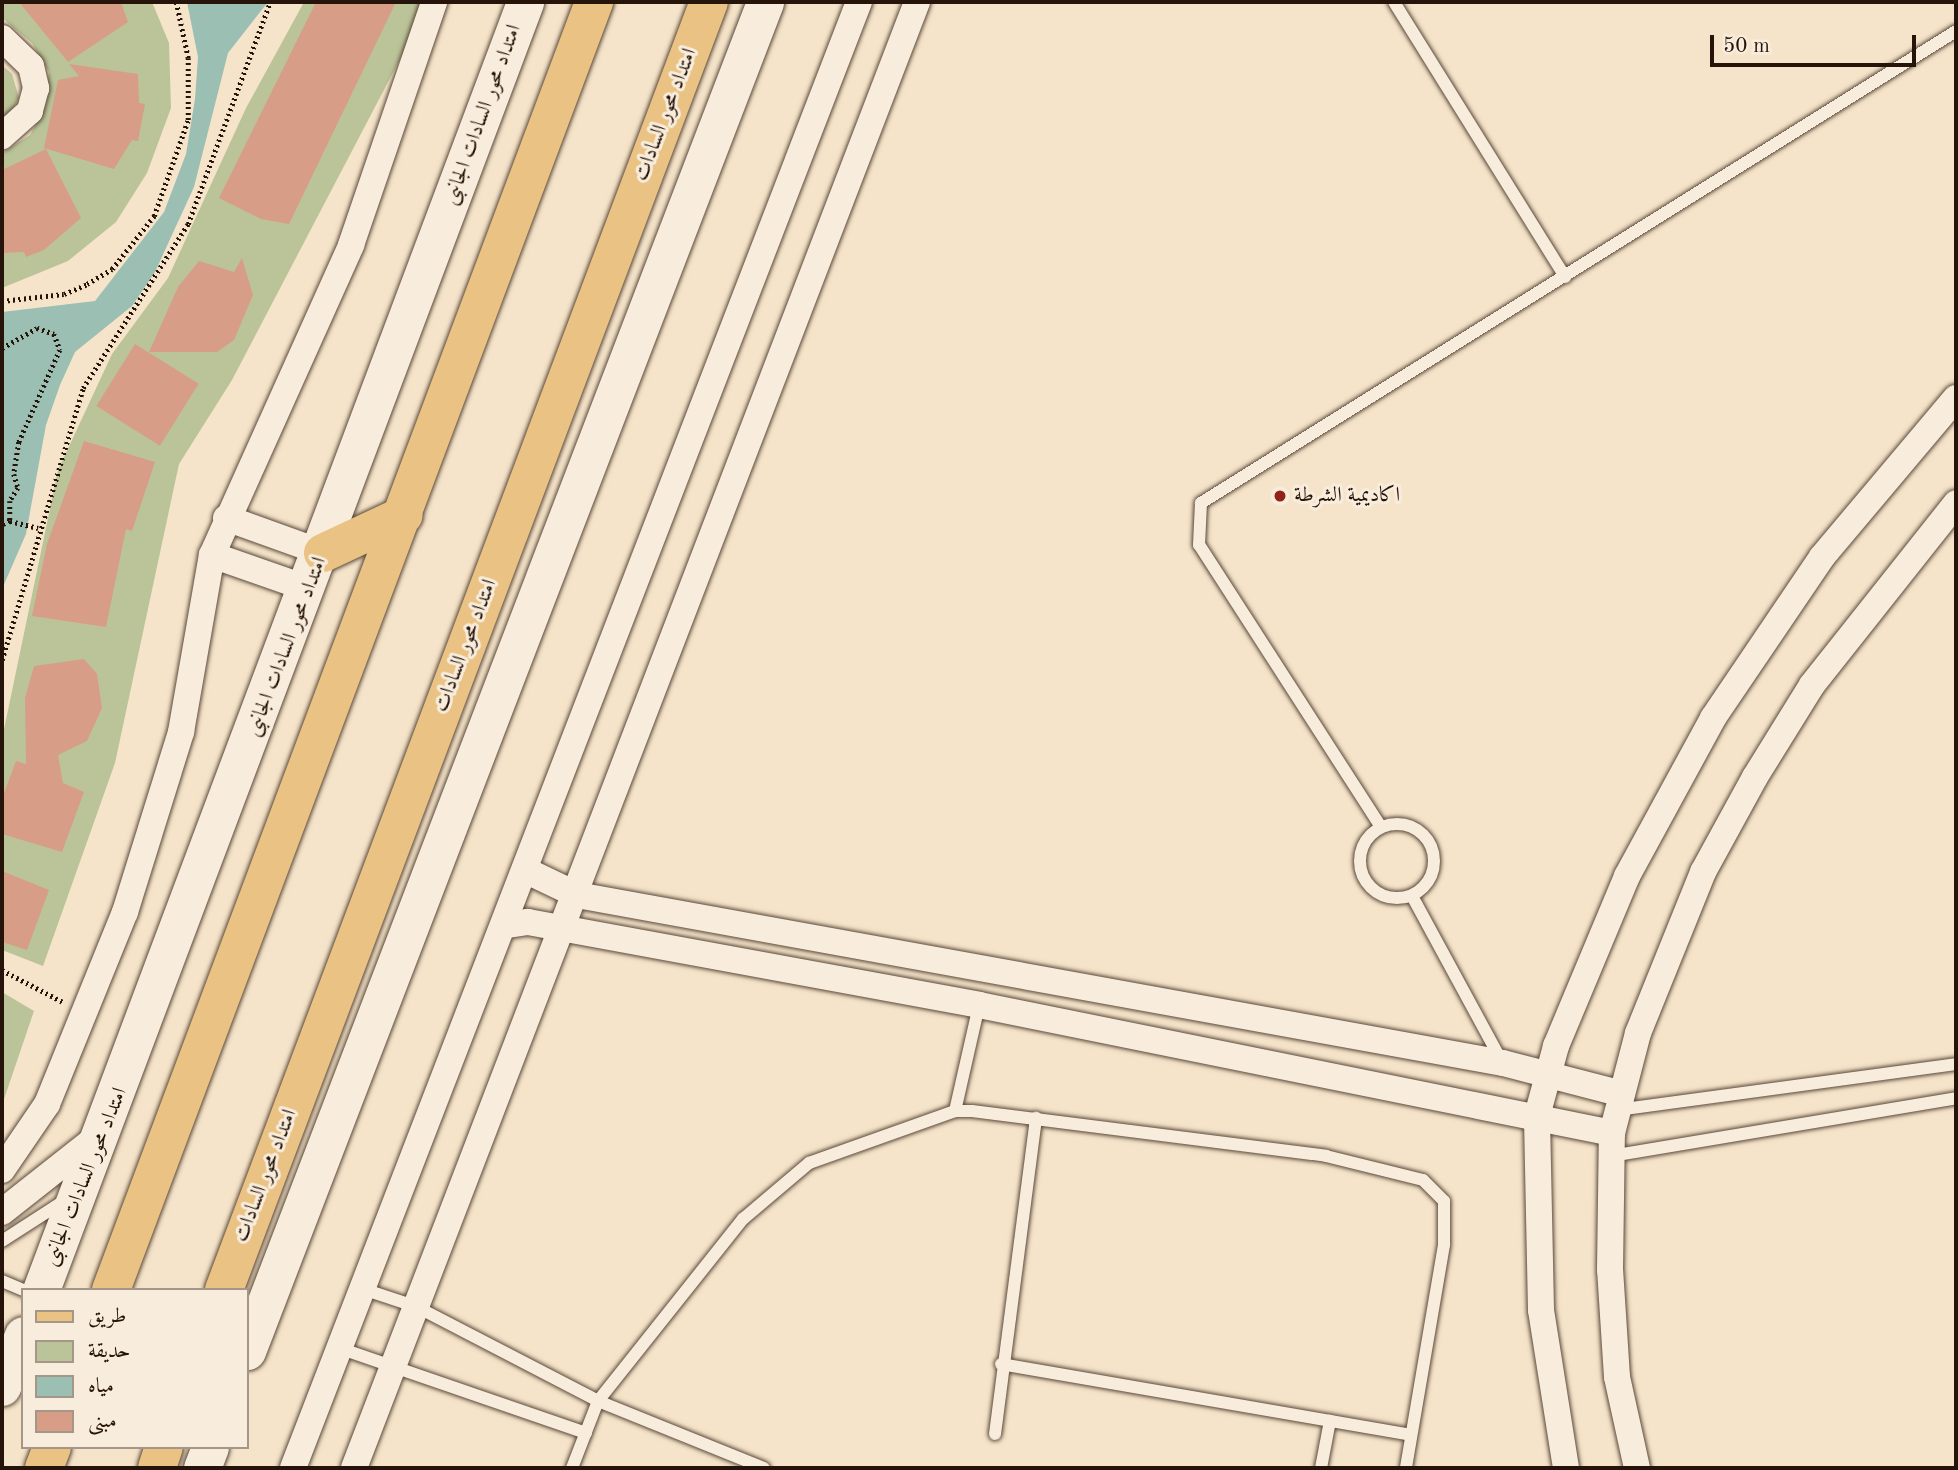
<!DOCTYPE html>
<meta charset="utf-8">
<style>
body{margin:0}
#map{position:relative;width:1958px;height:1470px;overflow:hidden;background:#f5e4c9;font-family:"Old Standard TT",Amiri,serif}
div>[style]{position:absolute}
.green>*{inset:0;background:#bbc498}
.water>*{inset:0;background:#9cbfb3}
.building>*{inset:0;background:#d79d87;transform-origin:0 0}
.path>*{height:4.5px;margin-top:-2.25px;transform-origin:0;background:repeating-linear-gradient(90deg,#26140a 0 2px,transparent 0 5.5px)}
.roads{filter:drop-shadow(0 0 2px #5a483a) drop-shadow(0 0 2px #5a483a)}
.lane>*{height:12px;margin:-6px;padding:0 6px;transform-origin:6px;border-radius:6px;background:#f8eddc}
.lane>.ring{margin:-6px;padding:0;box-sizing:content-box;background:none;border:12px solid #f8eddc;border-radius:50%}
.street>*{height:26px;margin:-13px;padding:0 13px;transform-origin:13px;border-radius:13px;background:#f8eddc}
.secondary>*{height:37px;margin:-18.5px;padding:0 18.5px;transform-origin:18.5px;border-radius:18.5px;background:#f8eddc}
.primary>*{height:38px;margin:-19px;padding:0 19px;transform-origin:19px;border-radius:19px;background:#eac284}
.dots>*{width:19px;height:19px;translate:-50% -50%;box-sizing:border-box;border:4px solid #f8eddc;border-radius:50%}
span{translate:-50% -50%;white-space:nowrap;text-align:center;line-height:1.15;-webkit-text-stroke:6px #f8eddc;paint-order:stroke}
.street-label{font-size:21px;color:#26140a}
.poi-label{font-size:21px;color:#26140a}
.left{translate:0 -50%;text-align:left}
.frame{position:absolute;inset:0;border:4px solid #26140a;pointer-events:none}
.legend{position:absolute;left:21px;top:1288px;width:228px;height:161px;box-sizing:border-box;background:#f8eddc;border:2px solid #a49688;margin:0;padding:9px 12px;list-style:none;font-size:21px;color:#26140a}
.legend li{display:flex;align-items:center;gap:14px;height:35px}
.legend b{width:35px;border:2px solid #a49688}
.scale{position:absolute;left:1710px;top:35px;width:206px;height:32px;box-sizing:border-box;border:4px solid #26140a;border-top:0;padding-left:9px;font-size:21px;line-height:24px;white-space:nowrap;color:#26140a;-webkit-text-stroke:5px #f8eddc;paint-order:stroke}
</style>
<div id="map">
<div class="green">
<i style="clip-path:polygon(2px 2px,152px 2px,169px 43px,171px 108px,147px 173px,116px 222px,68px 261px,2px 288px,2px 153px,30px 135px,44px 109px,49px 72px,32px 43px,2px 18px)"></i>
<i style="clip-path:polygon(304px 2px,430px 2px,232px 380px,179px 464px,115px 763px,43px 966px,2px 950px,2px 739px,58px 470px,112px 354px,168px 278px,246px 108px)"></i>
<i style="clip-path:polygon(2px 65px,12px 74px,19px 98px,2px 127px)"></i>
<i style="clip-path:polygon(2px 992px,34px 1011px,2px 1105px)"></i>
</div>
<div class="water">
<i style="clip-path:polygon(187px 2px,268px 2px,228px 53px,194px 187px,155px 272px,132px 306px,75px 352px,60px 385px,46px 425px,26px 534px,2px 589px,2px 312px,95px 301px,164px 212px,186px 154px,195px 99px,198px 57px)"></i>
</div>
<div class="building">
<i style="clip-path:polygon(19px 2px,121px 2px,128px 22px,68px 62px)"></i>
<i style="clip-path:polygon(316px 2px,396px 2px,289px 224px,261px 219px,219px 198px)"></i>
<i style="clip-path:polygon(69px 64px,138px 74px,139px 103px,145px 104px,138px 141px,132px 140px,114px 169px,44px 148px,58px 80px,79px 76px)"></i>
<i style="clip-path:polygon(46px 149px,81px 218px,44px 250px,26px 257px,24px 252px,2px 253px,2px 170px)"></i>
<i style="clip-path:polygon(242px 258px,253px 295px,234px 340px,217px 352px,149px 352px,178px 287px,199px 261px,234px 272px)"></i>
<i style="left:135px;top:344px;width:75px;height:73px;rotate:32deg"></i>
<i style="clip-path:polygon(84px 441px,155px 462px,132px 531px,126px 529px,106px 627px,32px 616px,47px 544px)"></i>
<i style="clip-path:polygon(84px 659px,97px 674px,102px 708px,87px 741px,58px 755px,63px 783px,84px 792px,62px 852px,2px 834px,2px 799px,16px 761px,26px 764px,25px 698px,34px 666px)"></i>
<i style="clip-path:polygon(2px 871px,49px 890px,27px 950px,2px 942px)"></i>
</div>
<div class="path">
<i style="left:2px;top:301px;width:62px;rotate:-6.4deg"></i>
<i style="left:64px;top:294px;width:25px;rotate:-23deg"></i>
<i style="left:87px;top:284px;width:29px;rotate:-31deg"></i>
<i style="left:112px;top:269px;width:68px;rotate:-51.6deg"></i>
<i style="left:154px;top:216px;width:102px;rotate:-70.5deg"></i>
<i style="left:188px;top:120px;width:62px;rotate:-90deg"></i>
<i style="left:188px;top:58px;width:57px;rotate:-102.1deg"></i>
<i style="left:2px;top:348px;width:40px;rotate:-29.7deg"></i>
<i style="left:37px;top:328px;width:18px;rotate:19deg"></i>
<i style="left:54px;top:334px;width:17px;rotate:69deg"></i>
<i style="left:60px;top:350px;width:101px;rotate:114deg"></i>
<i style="left:19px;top:442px;width:32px;rotate:99deg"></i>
<i style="left:14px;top:474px;width:15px;rotate:74deg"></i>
<i style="left:18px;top:488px;width:15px;rotate:122deg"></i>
<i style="left:10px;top:501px;width:20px;rotate:90deg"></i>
<i style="left:10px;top:521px;width:9px;rotate:153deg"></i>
<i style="left:10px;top:521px;width:29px;rotate:14deg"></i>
<i style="left:2px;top:660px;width:284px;rotate:-73.4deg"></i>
<i style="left:83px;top:388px;width:195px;rotate:-57.4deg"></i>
<i style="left:188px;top:224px;width:237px;rotate:-69.7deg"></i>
<i style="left:2px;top:970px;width:69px;rotate:27.7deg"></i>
</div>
<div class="roads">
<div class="lane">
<i style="left:1394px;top:2px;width:324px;rotate:58.1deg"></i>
<i class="ring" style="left:1360px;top:824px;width:62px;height:62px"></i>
<i style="left:1381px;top:827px;width:336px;rotate:-122.8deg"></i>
<i style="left:1199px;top:545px;width:42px;rotate:-87.3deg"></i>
<i style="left:1201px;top:503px;width:890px;rotate:-32.01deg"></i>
<i style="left:1412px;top:896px;width:189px;rotate:61.5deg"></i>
<i style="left:1617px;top:1110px;width:342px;rotate:-7.7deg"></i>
<i style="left:955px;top:1111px;width:109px;rotate:-77.2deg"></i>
<i style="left:1611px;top:1156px;width:350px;rotate:-9.5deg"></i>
<i style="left:2px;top:1241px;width:74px;rotate:-32.8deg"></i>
<i style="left:2px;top:1281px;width:23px;rotate:23deg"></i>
<i style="left:366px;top:1290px;width:54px;rotate:18.4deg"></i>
<i style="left:417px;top:1307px;width:204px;rotate:27.4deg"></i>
<i style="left:598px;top:1401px;width:179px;rotate:22deg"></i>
<i style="left:342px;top:1349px;width:258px;rotate:19deg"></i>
<i style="left:1001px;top:1364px;width:416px;rotate:9.8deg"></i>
<i style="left:995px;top:1434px;width:319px;rotate:-82.6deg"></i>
<i style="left:572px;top:1468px;width:72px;rotate:-68.8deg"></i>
<i style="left:598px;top:1401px;width:233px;rotate:-51.5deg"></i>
<i style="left:743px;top:1219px;width:87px;rotate:-40.3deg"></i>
<i style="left:809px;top:1163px;width:155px;rotate:-19.6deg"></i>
<i style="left:955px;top:1111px;width:17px"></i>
<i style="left:972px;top:1111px;width:357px;rotate:7.2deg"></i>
<i style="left:1326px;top:1156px;width:100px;rotate:13.9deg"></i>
<i style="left:1423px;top:1180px;width:30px;rotate:45deg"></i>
<i style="left:1444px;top:1201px;width:44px;rotate:90deg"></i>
<i style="left:1444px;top:1245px;width:226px;rotate:99.7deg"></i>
<i style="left:1321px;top:1468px;width:48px;rotate:-79.2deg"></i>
</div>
<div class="street">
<i style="left:2px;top:38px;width:40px;rotate:44deg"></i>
<i style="left:31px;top:66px;width:23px;rotate:77deg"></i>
<i style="left:36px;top:88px;width:24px;rotate:105deg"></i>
<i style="left:30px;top:111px;width:38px;rotate:138deg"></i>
<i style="left:226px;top:518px;width:103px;rotate:19.8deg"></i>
<i style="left:212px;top:555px;width:103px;rotate:19.3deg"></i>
<i style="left:527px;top:871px;width:55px;rotate:25.6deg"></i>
<i style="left:577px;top:895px;width:941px;rotate:10.28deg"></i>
<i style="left:1503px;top:1063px;width:120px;rotate:14.5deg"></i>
<i style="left:508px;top:925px;width:20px;rotate:-9deg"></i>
<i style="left:528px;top:922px;width:459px;rotate:10.4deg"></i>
<i style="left:979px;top:1005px;width:646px;rotate:11.43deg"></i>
<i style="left:2px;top:1170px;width:80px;rotate:-55.7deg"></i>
<i style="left:47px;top:1104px;width:207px;rotate:-67.9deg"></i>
<i style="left:125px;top:912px;width:189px;rotate:-72.7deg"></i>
<i style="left:181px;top:732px;width:180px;rotate:-80.1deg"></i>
<i style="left:212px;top:555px;width:340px;rotate:-65.8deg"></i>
<i style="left:351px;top:245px;width:257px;rotate:-71.1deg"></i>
<i style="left:2px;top:1212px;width:121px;rotate:-38.3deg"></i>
<i style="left:293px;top:1468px;width:1571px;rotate:-68.89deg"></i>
<i style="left:354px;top:1468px;width:1570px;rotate:-68.99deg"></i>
<i style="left:1566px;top:1468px;width:160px;rotate:-99deg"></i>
<i style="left:1541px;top:1310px;width:194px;rotate:-91.2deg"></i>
<i style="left:1537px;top:1116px;width:73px;rotate:-74.8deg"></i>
<i style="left:1556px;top:1046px;width:184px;rotate:-67.3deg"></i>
<i style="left:1627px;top:876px;width:180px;rotate:-61.4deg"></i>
<i style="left:1713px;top:718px;width:194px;rotate:-55.9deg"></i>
<i style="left:1822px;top:557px;width:208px;rotate:-49.9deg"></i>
<i style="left:1637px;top:1468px;width:93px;rotate:-102.4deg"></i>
<i style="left:1617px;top:1377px;width:107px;rotate:-93.7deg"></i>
<i style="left:1610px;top:1270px;width:137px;rotate:-89.2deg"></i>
<i style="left:1612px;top:1133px;width:103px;rotate:-75.4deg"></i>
<i style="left:1638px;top:1033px;width:174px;rotate:-68deg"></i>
<i style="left:1703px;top:872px;width:108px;rotate:-61.3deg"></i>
<i style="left:1755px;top:777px;width:108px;rotate:-58.2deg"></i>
<i style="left:1812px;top:685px;width:232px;rotate:-51.6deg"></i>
</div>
<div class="secondary">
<i style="left:41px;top:1290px;width:1376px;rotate:-69.4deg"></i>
<i style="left:247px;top:1351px;width:1445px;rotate:-68.99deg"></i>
<i style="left:2px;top:1387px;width:56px;rotate:-68deg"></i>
<i style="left:202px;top:1468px;width:22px;rotate:-69deg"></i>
</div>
<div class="primary">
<i style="left:323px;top:553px;width:89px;rotate:-25.1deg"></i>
<i style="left:111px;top:1290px;width:1376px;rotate:-69.44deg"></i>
<i style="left:224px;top:1290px;width:1376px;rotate:-69.37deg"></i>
<i style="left:44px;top:1468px;width:22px;rotate:-69deg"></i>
<i style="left:157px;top:1468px;width:22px;rotate:-72deg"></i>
</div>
</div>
<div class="dots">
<i style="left:1280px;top:496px;background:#8f2418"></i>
</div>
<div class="street-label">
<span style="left:483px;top:115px;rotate:-70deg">امتداد محور السادات الجانبى</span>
<span style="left:666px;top:115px;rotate:-69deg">امتداد محور السادات</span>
<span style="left:466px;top:646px;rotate:-69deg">امتداد محور السادات</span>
<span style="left:287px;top:647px;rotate:-69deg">امتداد محور السادات الجانبى</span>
<span style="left:266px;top:1176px;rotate:-69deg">امتداد محور السادات</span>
<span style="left:86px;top:1177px;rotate:-68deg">امتداد محور السادات الجانبى</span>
</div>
<div class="poi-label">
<span class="left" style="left:1294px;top:496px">اكاديمية الشرطة</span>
</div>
<div class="frame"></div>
<ul class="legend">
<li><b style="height:9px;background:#eac284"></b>طريق</li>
<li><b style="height:19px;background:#bbc498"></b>حديقة</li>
<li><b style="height:19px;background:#9cbfb3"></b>مياه</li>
<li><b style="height:19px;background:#d79d87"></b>مبنى</li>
</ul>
<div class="scale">50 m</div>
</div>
